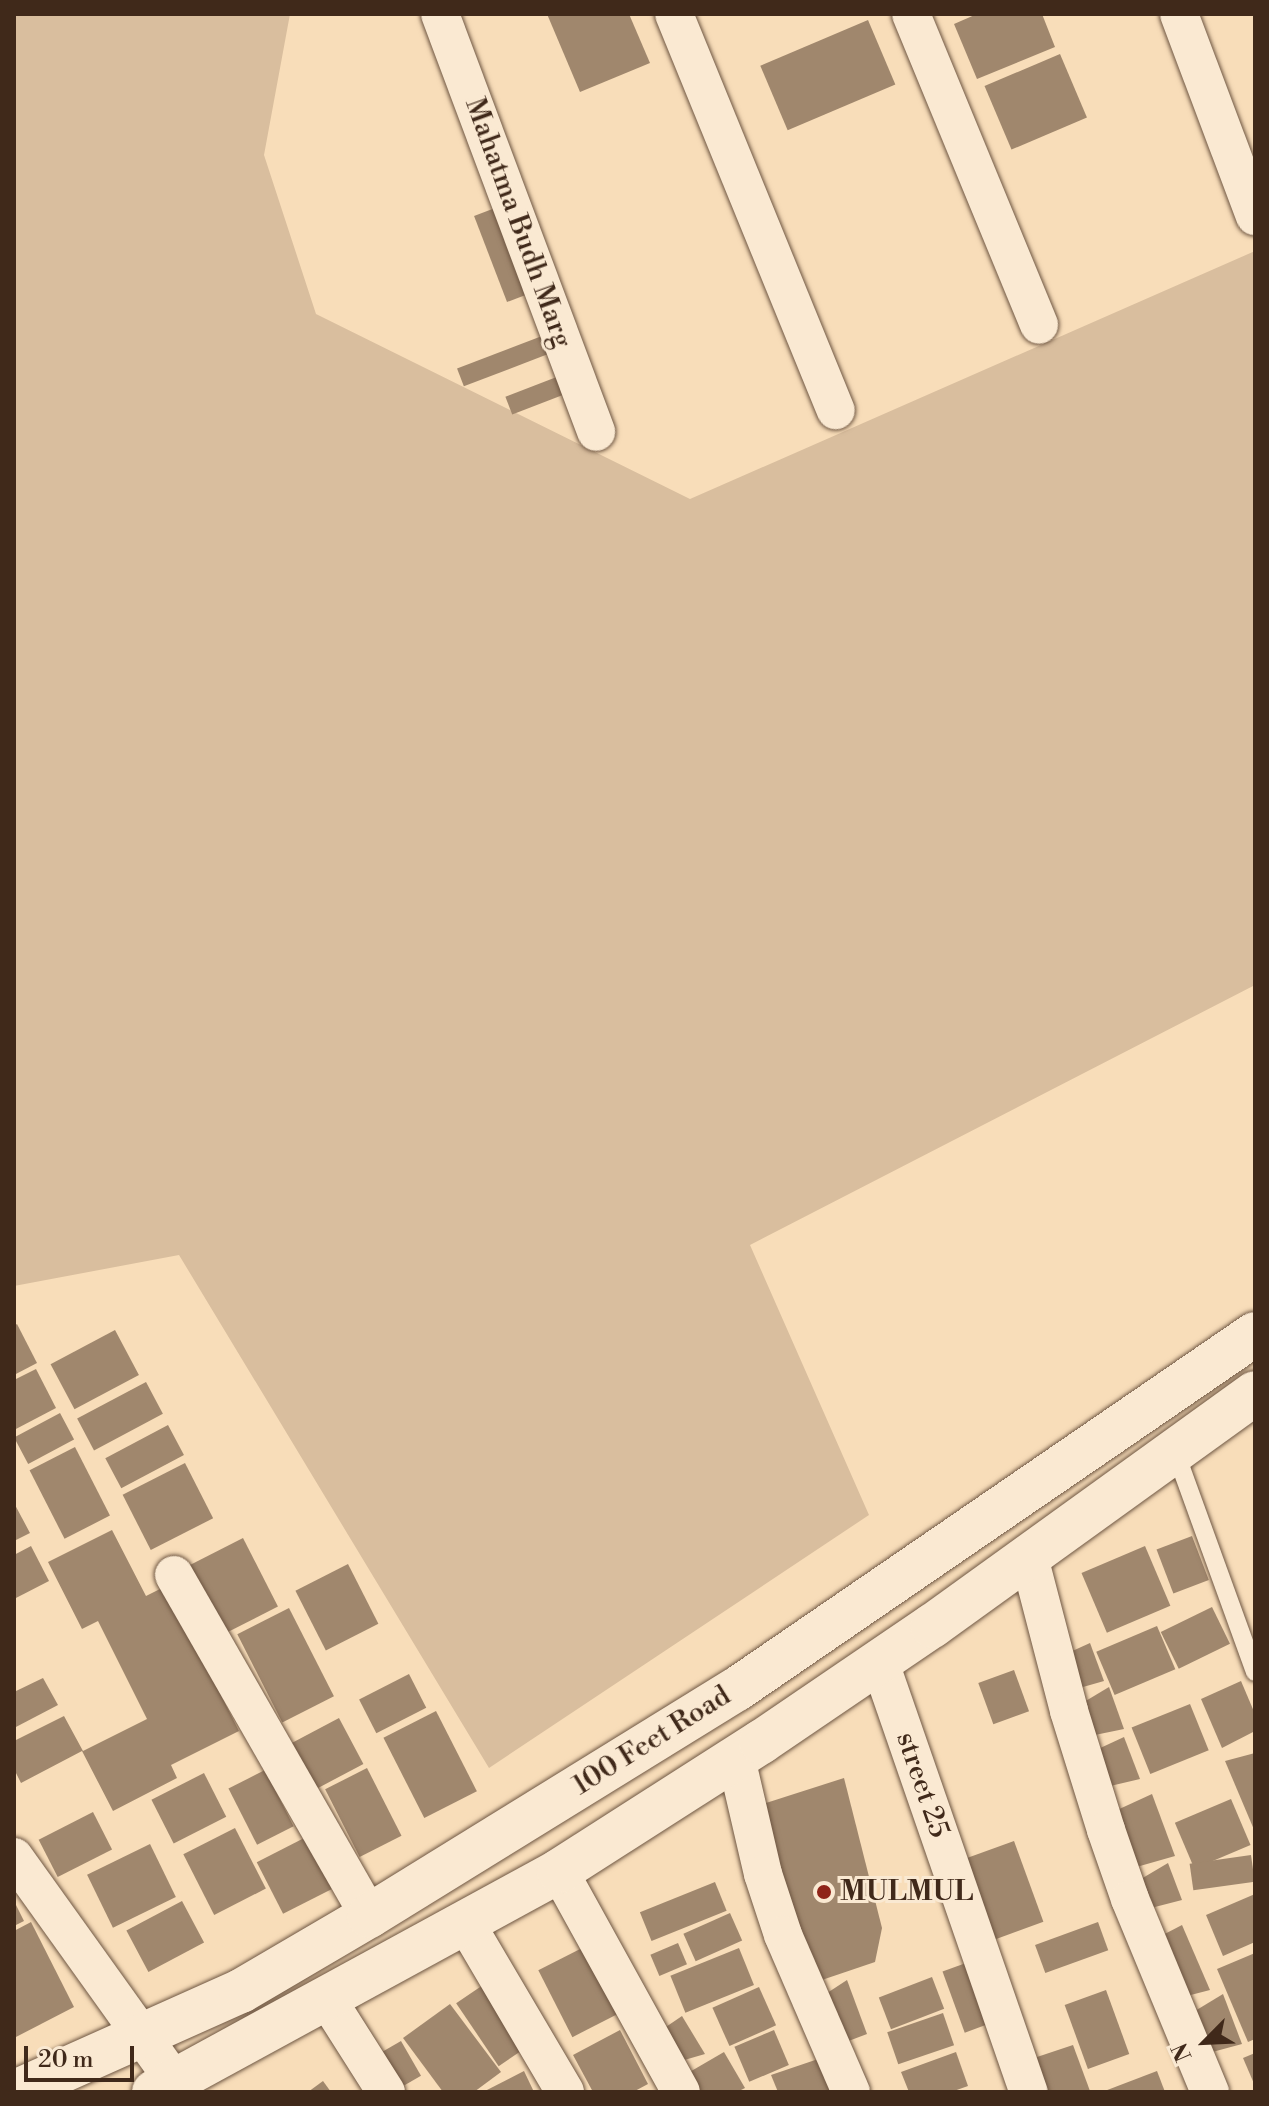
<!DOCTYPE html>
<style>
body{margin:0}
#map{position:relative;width:1269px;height:2106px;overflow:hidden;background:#f8ddb9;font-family:"Libre Bodoni",serif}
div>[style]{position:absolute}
.green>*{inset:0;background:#d9be9e}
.building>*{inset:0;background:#a0876d;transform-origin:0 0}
.roads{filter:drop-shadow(0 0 2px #6e5642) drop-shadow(0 0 2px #6e5642)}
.lane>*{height:18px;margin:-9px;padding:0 9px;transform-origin:9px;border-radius:9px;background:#fae9d2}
.street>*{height:38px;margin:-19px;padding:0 19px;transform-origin:19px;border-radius:19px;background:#fae9d2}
.secondary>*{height:44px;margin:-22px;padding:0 22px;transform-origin:22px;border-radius:22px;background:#fae9d2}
.dots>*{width:22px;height:22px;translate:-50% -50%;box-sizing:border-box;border:4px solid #fae9d2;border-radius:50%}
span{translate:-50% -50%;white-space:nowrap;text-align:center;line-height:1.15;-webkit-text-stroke:6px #fae9d2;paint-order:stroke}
.street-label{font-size:28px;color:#40291a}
.poi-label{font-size:28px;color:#40291a;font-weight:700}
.left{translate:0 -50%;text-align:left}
.frame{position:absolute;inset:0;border:16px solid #40291a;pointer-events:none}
.north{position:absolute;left:1165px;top:2002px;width:80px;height:80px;-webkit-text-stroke:6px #fae9d2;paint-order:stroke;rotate:246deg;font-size:22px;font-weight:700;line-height:32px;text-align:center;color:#40291a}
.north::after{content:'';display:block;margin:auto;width:28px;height:36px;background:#40291a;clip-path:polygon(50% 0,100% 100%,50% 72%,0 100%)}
.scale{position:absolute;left:24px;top:2046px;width:110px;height:36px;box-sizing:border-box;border:4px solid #40291a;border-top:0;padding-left:10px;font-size:24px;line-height:28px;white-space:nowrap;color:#40291a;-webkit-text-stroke:6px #fae9d2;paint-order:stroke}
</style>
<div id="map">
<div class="green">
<i style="clip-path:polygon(14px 14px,290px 14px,264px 155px,316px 314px,690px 499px,1255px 251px,1255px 985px,750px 1245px,869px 1515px,489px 1768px,179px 1255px,14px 1286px)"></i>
</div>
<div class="building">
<i style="clip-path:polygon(547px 14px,629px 14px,650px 63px,580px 92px)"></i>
<i style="clip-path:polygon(977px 14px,1042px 14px,1055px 47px,977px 79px,954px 24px)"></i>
<i style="left:868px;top:20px;width:70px;height:117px;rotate:67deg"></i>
<i style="left:1060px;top:54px;width:69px;height:82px;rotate:67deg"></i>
<i style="left:503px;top:205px;width:92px;height:31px;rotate:69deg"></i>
<i style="left:542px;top:336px;width:19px;height:91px;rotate:69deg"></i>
<i style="left:567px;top:373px;width:19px;height:66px;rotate:69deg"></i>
<i style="clip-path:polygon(17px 1324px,37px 1363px,14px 1375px,14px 1326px)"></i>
<i style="left:115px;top:1330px;width:51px;height:73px;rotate:62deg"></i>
<i style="clip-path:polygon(36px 1369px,56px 1408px,14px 1430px,14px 1380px)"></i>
<i style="left:146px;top:1382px;width:36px;height:78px;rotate:62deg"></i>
<i style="left:60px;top:1413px;width:30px;height:52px;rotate:62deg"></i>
<i style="left:168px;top:1425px;width:34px;height:71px;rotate:62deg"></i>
<i style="left:75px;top:1447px;width:77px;height:51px;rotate:63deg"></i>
<i style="left:185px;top:1463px;width:62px;height:70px;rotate:63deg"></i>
<i style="clip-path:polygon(14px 1503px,30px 1533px,14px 1541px)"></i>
<i style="clip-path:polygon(112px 1530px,146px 1596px,166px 1586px,239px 1731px,171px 1765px,177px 1778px,113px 1811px,82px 1751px,21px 1783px,14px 1769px,14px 1741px,64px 1716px,83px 1751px,147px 1719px,98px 1621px,82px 1629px,48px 1562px)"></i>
<i style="left:1192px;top:1536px;width:47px;height:38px;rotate:69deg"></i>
<i style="left:243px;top:1538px;width:77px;height:65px;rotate:63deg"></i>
<i style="clip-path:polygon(31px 1546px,49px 1581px,14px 1599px,14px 1555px)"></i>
<i style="left:1145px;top:1546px;width:65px;height:69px;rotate:67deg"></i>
<i style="left:348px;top:1564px;width:67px;height:59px;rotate:63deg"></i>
<i style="left:1212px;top:1607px;width:41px;height:57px;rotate:64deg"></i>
<i style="left:289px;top:1608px;width:99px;height:58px;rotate:63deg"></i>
<i style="left:1157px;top:1626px;width:47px;height:66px;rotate:67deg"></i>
<i style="clip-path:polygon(1090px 1643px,1104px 1681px,1076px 1689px,1068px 1653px)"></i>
<i style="left:1014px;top:1670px;width:44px;height:38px;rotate:70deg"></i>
<i style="left:409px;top:1674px;width:38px;height:56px;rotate:63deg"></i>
<i style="clip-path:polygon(43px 1678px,58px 1705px,14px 1728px,14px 1692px)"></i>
<i style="clip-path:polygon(1241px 1681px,1255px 1714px,1255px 1731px,1222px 1748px,1201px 1699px)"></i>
<i style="clip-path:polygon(1109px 1687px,1124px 1729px,1090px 1736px,1079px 1705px)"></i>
<i style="left:1190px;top:1704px;width:50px;height:63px;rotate:68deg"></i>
<i style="left:436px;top:1711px;width:90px;height:59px;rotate:63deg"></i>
<i style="left:339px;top:1718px;width:52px;height:62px;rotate:62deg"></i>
<i style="clip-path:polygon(1124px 1737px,1140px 1779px,1106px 1787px,1096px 1750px)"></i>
<i style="clip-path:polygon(1255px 1753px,1255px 1832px,1225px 1761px)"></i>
<i style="left:367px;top:1768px;width:76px;height:47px;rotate:63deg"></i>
<i style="left:265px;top:1770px;width:63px;height:41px;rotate:63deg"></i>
<i style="left:204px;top:1773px;width:49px;height:59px;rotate:63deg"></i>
<i style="clip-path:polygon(844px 1778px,882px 1928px,875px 1962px,813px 1983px,759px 1857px,766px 1803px)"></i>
<i style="clip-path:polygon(1152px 1794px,1175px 1856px,1133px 1868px,1115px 1811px)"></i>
<i style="left:1231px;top:1799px;width:50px;height:61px;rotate:67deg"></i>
<i style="left:93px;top:1812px;width:42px;height:61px;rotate:63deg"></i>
<i style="left:235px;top:1828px;width:68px;height:58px;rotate:63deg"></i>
<i style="left:312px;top:1834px;width:58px;height:62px;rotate:63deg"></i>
<i style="left:1014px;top:1841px;width:86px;height:61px;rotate:70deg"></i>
<i style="left:150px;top:1844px;width:59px;height:70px;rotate:64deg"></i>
<i style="left:1251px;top:1855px;width:27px;height:62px;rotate:82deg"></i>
<i style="clip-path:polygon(1168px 1863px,1182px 1900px,1151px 1908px,1141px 1879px)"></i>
<i style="left:715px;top:1882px;width:31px;height:81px;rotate:68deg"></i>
<i style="clip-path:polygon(1255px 1894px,1255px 1942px,1223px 1956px,1206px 1915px)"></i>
<i style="clip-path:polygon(14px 1901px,24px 1921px,14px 1926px)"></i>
<i style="left:182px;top:1901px;width:47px;height:63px;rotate:62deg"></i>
<i style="left:730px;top:1913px;width:30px;height:51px;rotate:66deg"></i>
<i style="clip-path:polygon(31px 1922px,74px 2007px,14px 2038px,14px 1931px)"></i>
<i style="left:1098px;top:1922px;width:30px;height:67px;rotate:70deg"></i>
<i style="clip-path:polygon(1182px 1925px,1210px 1990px,1179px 1998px,1157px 1938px)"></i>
<i style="left:678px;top:1943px;width:23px;height:30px;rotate:67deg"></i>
<i style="left:590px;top:1944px;width:75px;height:58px;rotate:63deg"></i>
<i style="left:739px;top:1948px;width:40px;height:74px;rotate:68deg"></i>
<i style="clip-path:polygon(1255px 1953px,1255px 2039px,1248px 2042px,1217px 1969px)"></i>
<i style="left:966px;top:1963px;width:65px;height:25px;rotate:70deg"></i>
<i style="left:932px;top:1977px;width:34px;height:57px;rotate:69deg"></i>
<i style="clip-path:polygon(847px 1980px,867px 2034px,838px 2045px,818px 1999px)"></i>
<i style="left:486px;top:1983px;width:76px;height:36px;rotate:56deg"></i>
<i style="left:759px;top:1987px;width:42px;height:51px;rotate:66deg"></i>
<i style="left:1106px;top:1990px;width:68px;height:44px;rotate:70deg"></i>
<i style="clip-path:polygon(1223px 1994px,1242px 2044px,1205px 2054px,1190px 2014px)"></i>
<i style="clip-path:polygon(450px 2004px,501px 2072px,474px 2092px,443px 2092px,403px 2038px)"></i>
<i style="left:943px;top:2013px;width:34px;height:59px;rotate:71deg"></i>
<i style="clip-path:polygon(682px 2016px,705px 2054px,674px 2063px,657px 2033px)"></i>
<i style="clip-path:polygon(620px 2030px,648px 2084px,633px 2092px,593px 2092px,573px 2055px)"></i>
<i style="left:774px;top:2030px;width:38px;height:43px;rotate:67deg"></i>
<i style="left:401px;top:2041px;width:40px;height:29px;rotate:60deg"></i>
<i style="clip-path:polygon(1073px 2045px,1090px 2091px,1039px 2092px,1028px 2060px)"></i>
<i style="clip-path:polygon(724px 2052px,745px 2088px,737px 2092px,690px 2092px,681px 2077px)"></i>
<i style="clip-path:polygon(956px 2052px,968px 2086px,951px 2092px,909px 2092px,901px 2072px)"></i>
<i style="clip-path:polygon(1255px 2053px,1255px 2086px,1243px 2058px)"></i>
<i style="clip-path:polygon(827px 2056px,835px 2092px,778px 2092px,771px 2075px)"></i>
<i style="clip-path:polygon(524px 2071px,534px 2092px,483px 2092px)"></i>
<i style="clip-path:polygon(1157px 2071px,1165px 2092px,1102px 2092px)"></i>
<i style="clip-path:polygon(323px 2081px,331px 2092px,308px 2092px)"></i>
</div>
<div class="roads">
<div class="lane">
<i style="left:1175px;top:1451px;width:235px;rotate:70.1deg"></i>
</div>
<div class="street">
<i style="left:440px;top:14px;width:446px;rotate:69.5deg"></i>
<i style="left:674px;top:14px;width:428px;rotate:67.8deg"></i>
<i style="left:911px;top:14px;width:336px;rotate:67.6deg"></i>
<i style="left:1179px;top:14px;width:216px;rotate:69.4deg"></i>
<i style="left:1029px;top:1557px;width:159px;rotate:75.4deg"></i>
<i style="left:1069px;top:1711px;width:125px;rotate:72.7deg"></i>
<i style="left:1106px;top:1830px;width:73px;rotate:70.8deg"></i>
<i style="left:1130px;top:1899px;width:209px;rotate:67.5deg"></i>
<i style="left:174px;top:1575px;width:393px;rotate:60.2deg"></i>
<i style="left:879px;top:1660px;width:457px;rotate:70.9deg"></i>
<i style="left:736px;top:1758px;width:119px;rotate:76.9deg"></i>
<i style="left:763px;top:1874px;width:64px;rotate:71.8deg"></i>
<i style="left:783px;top:1935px;width:171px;rotate:66.6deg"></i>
<i style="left:14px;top:1857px;width:289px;rotate:54.4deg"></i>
<i style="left:559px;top:1871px;width:252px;rotate:61.1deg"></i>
<i style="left:465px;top:1922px;width:197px;rotate:59.5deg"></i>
<i style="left:327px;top:1999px;width:110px;rotate:57.6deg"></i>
</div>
<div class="secondary">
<i style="left:15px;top:2092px;width:248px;rotate:-24.1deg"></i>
<i style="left:241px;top:1991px;width:148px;rotate:-30.4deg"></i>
<i style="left:369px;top:1916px;width:432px;rotate:-31.7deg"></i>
<i style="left:737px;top:1689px;width:628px;rotate:-34.42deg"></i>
<i style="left:154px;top:2092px;width:461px;rotate:-28.6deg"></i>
<i style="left:559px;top:1871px;width:240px;rotate:-32.6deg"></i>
<i style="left:761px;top:1742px;width:207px;rotate:-34.2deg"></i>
<i style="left:932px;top:1626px;width:398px;rotate:-35.8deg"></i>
</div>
</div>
<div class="dots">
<i style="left:824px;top:1892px;background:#8f2418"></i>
</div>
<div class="street-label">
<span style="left:518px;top:223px;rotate:70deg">Mahatma Budh Marg</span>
<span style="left:652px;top:1741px;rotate:-32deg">100 Feet Road</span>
<span style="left:922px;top:1785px;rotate:71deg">street 25</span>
</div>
<div class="poi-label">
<span class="left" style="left:840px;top:1892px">MULMUL</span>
</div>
<div class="frame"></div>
<div class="north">N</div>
<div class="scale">20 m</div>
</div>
